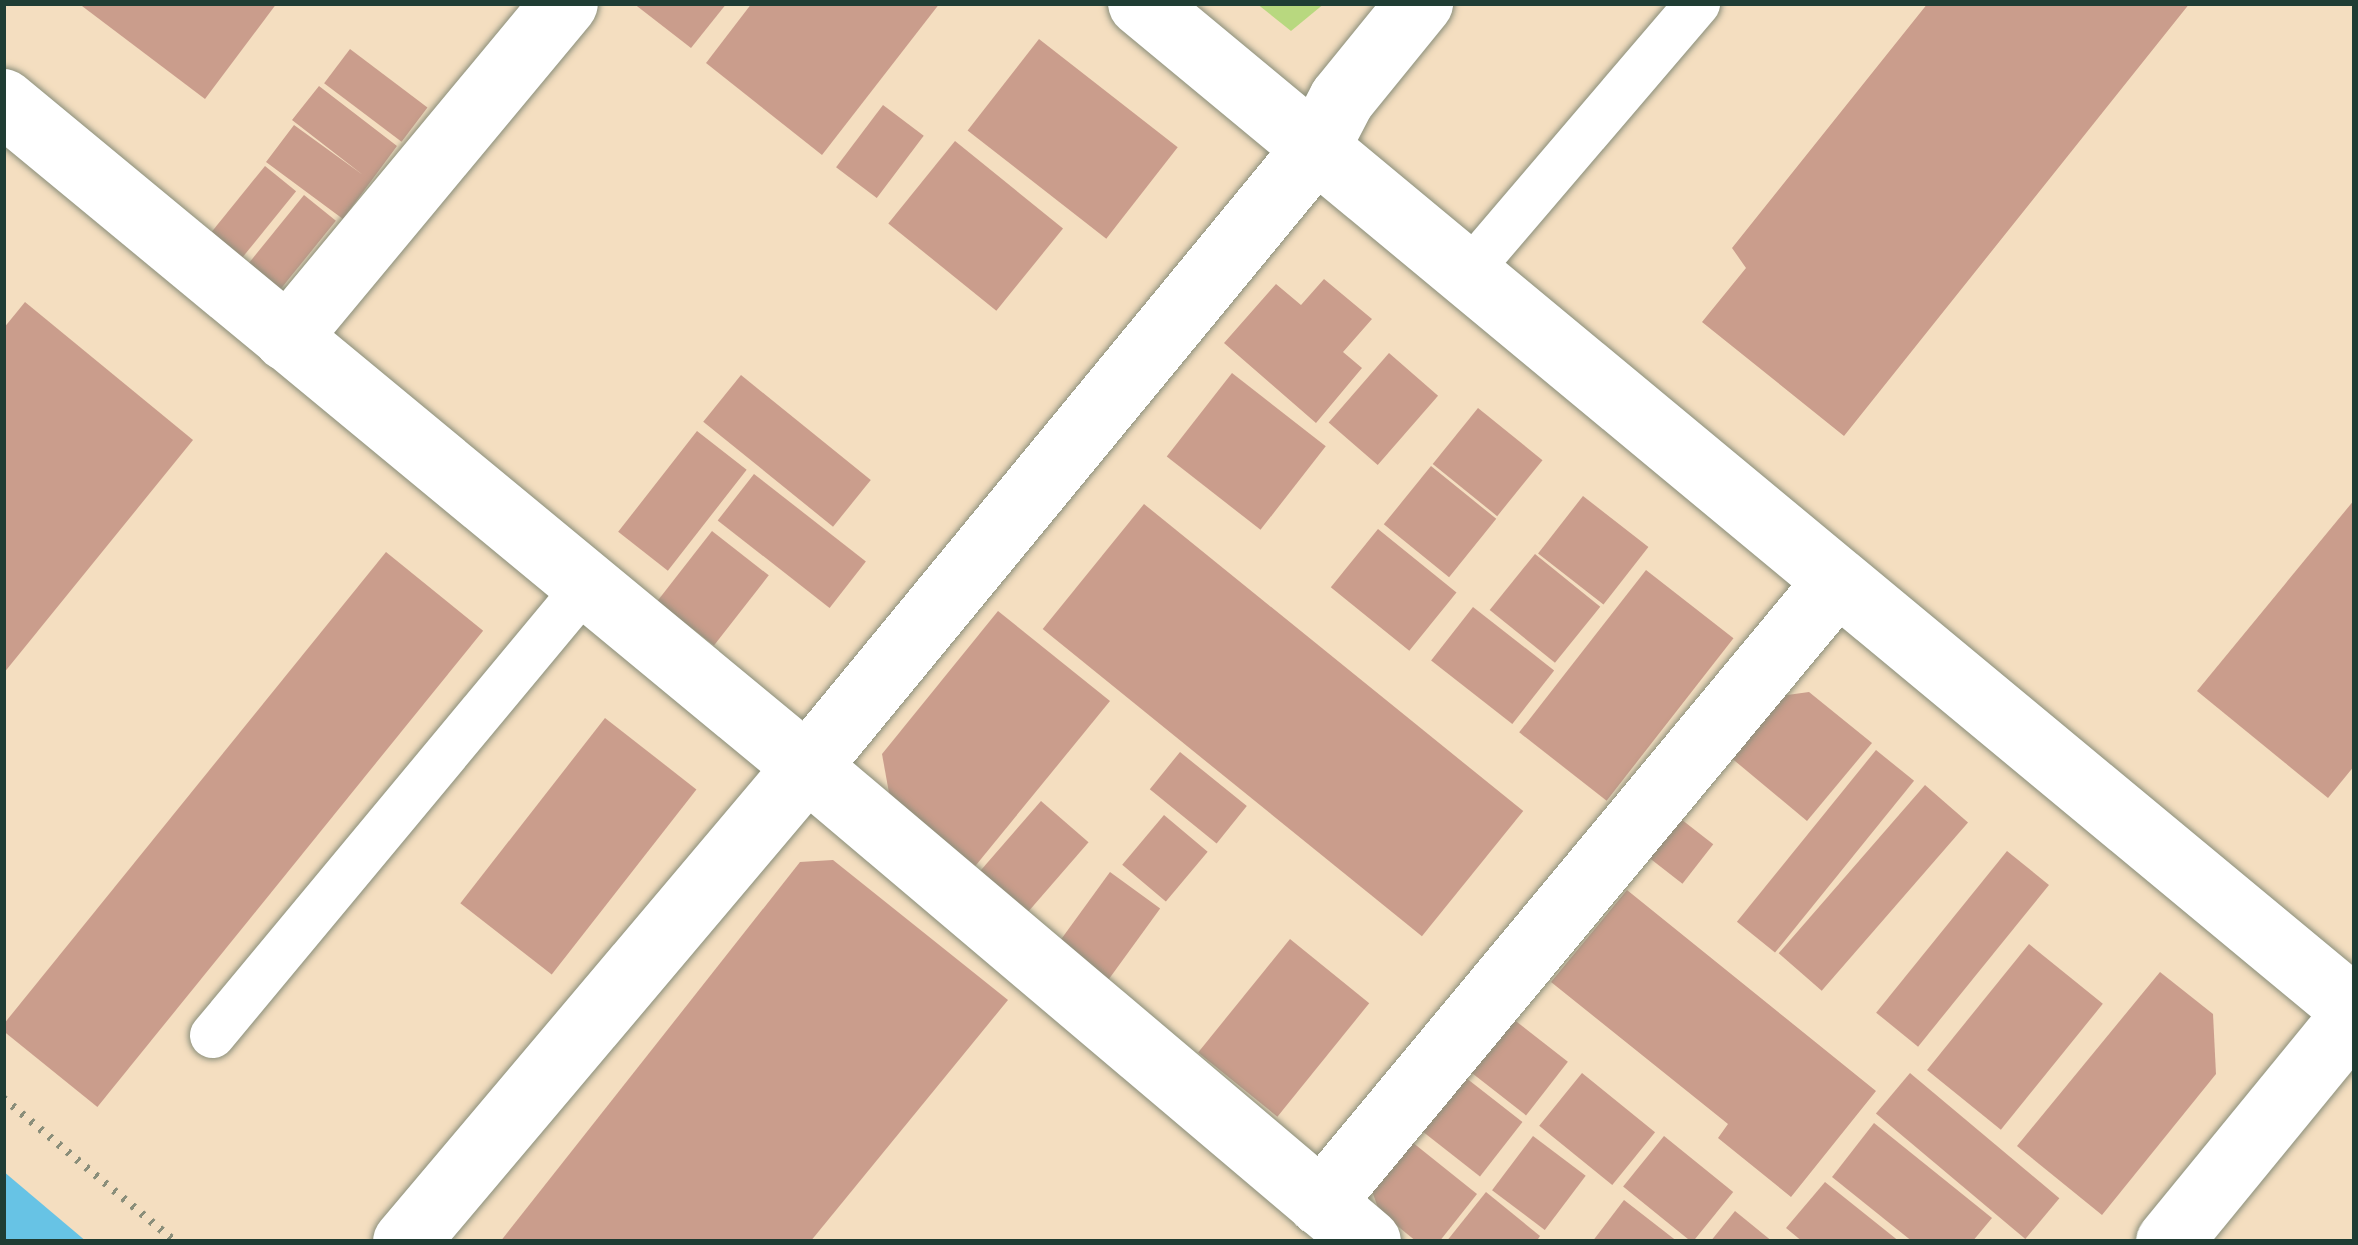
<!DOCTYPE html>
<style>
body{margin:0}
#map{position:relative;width:2358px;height:1245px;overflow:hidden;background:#f4dec0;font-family:Itim,sans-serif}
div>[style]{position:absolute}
.green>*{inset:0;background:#b8d87f}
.water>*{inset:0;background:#67c3e5}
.building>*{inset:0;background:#ca9d8c;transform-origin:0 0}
.path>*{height:8px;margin-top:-4px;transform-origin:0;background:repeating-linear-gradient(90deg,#8a8e7a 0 3px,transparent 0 12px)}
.roads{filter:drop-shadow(0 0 3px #8a8e7a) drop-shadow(0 0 3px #8a8e7a)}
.lane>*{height:45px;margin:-22.5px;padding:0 22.5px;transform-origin:22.5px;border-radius:22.5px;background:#fff}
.street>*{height:66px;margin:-33px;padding:0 33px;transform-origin:33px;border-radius:33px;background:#fff}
span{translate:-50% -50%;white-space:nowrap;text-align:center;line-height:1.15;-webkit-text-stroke:9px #fbf7ec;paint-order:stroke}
.frame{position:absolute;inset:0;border:6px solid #1f3d34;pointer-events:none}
</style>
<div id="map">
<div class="green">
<i style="clip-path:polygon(1256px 3px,1325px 3px,1291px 31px)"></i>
</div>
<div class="water">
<i style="clip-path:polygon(3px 1171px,87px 1242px,3px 1242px)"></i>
</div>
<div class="building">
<i style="clip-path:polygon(78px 3px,277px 3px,205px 99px)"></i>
<i style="clip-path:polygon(633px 3px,727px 3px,691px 48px)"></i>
<i style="clip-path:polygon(752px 3px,940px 3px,822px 155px,706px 63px)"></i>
<i style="clip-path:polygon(1928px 3px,2190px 3px,1844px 436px,1702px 322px,1746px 268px,1732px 248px)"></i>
<i style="left:1039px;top:39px;width:176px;height:116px;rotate:38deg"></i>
<i style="left:350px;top:49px;width:97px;height:43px;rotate:37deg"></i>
<i style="clip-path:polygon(319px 86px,397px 146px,343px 219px,266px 162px,294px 125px,363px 175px,292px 120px)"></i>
<i style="left:883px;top:105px;width:51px;height:78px;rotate:37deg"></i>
<i style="left:955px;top:141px;width:139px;height:106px;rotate:39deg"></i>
<i style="left:265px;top:166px;width:40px;height:91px;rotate:39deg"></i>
<i style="left:304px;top:195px;width:41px;height:91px;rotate:39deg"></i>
<i style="clip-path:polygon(1324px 279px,1372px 319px,1343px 352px,1362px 368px,1316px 423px,1224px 343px,1276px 284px,1301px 305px)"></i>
<i style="clip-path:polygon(25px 302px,193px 440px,3px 674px,3px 329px)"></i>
<i style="left:1389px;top:353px;width:65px;height:92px;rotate:41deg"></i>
<i style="left:1232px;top:373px;width:119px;height:106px;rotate:38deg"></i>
<i style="left:741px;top:375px;width:167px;height:60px;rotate:39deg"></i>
<i style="left:1478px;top:408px;width:83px;height:72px;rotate:39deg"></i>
<i style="left:697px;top:431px;width:63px;height:128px;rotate:38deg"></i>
<i style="left:1431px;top:466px;width:84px;height:75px;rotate:39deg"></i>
<i style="left:754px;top:474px;width:142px;height:59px;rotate:38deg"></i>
<i style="left:1583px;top:496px;width:83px;height:73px;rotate:38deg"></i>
<i style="clip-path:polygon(2355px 499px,2355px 765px,2328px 798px,2197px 691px)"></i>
<i style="left:1144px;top:504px;width:488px;height:161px;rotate:39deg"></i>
<i style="left:1378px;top:529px;width:101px;height:75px;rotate:39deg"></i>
<i style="left:712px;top:531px;width:72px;height:89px;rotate:38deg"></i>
<i style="left:386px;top:552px;width:125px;height:613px;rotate:39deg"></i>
<i style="left:1535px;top:554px;width:84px;height:72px;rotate:39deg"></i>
<i style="left:1646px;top:570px;width:111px;height:206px;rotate:38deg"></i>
<i style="left:1473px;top:607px;width:103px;height:68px;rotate:38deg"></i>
<i style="clip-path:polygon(998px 611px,1110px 701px,972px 870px,891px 804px,882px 754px)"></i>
<i style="clip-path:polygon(1809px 692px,1872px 743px,1807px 821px,1729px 756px,1780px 696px)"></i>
<i style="left:605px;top:718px;width:116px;height:235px;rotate:38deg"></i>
<i style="left:1876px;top:750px;width:49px;height:221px;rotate:39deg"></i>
<i style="left:1180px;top:752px;width:86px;height:48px;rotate:39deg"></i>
<i style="left:1925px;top:785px;width:57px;height:223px;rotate:41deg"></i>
<i style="left:1041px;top:801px;width:63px;height:97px;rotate:41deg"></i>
<i style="left:1164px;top:815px;width:57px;height:65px;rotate:40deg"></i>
<i style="left:1677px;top:816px;width:46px;height:50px;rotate:38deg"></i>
<i style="left:2007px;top:851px;width:54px;height:208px;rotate:39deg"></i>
<i style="clip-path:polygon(833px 860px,1008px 1000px,810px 1242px,500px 1242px,800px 862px)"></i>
<i style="left:1110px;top:872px;width:62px;height:89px;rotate:36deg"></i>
<i style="clip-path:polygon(1627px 890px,1876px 1091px,1791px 1197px,1718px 1138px,1728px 1124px,1551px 982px)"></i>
<i style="left:1290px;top:939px;width:102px;height:146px;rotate:39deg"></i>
<i style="left:2029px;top:944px;width:95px;height:162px;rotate:39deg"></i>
<i style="clip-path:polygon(2160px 972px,2213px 1014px,2216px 1074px,2102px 1215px,2017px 1146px)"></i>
<i style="left:1508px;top:1015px;width:76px;height:68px;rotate:38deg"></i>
<i style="left:1582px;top:1073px;width:94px;height:68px;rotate:39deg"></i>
<i style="left:1910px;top:1073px;width:195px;height:53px;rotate:40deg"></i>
<i style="left:1461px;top:1074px;width:78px;height:69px;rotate:38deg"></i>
<i style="clip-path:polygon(1874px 1123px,1992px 1218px,1972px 1242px,1913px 1242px,1832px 1177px)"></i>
<i style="left:1533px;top:1136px;width:66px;height:68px;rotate:37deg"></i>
<i style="left:1664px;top:1136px;width:89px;height:65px;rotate:39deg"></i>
<i style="clip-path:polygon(1407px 1138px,1477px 1194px,1439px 1242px,1417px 1242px,1379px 1211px,1370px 1185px)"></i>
<i style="clip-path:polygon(1825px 1182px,1900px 1242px,1803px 1242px,1786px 1228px)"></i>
<i style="clip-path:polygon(1486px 1192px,1540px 1236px,1536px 1242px,1446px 1242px)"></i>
<i style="clip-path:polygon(1624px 1200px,1678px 1242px,1592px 1242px)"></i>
<i style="clip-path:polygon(1735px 1211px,1773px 1242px,1710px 1242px)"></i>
</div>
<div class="path">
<i style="left:3px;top:1098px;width:225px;rotate:39.8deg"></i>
</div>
<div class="roads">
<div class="lane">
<i style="left:1464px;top:276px;width:359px;rotate:-49.5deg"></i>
<i style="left:212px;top:1035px;width:585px;rotate:-50.27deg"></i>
</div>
<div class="street">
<i style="left:1141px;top:3px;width:1577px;rotate:39.68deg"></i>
<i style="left:3px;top:102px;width:1043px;rotate:39.59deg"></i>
<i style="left:807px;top:767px;width:735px;rotate:40.25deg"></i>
<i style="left:287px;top:338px;width:435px;rotate:-50.3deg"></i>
<i style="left:1321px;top:1203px;width:806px;rotate:-50.29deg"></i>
<i style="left:406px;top:1242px;width:622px;rotate:-49.83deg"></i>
<i style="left:807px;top:767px;width:803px;rotate:-50.56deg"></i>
<i style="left:1317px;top:147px;width:54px;rotate:-62.5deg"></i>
<i style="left:1342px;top:99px;width:124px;rotate:-50.9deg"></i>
<i style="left:2169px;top:1242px;width:293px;rotate:-50.7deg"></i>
</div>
</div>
<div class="frame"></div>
</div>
